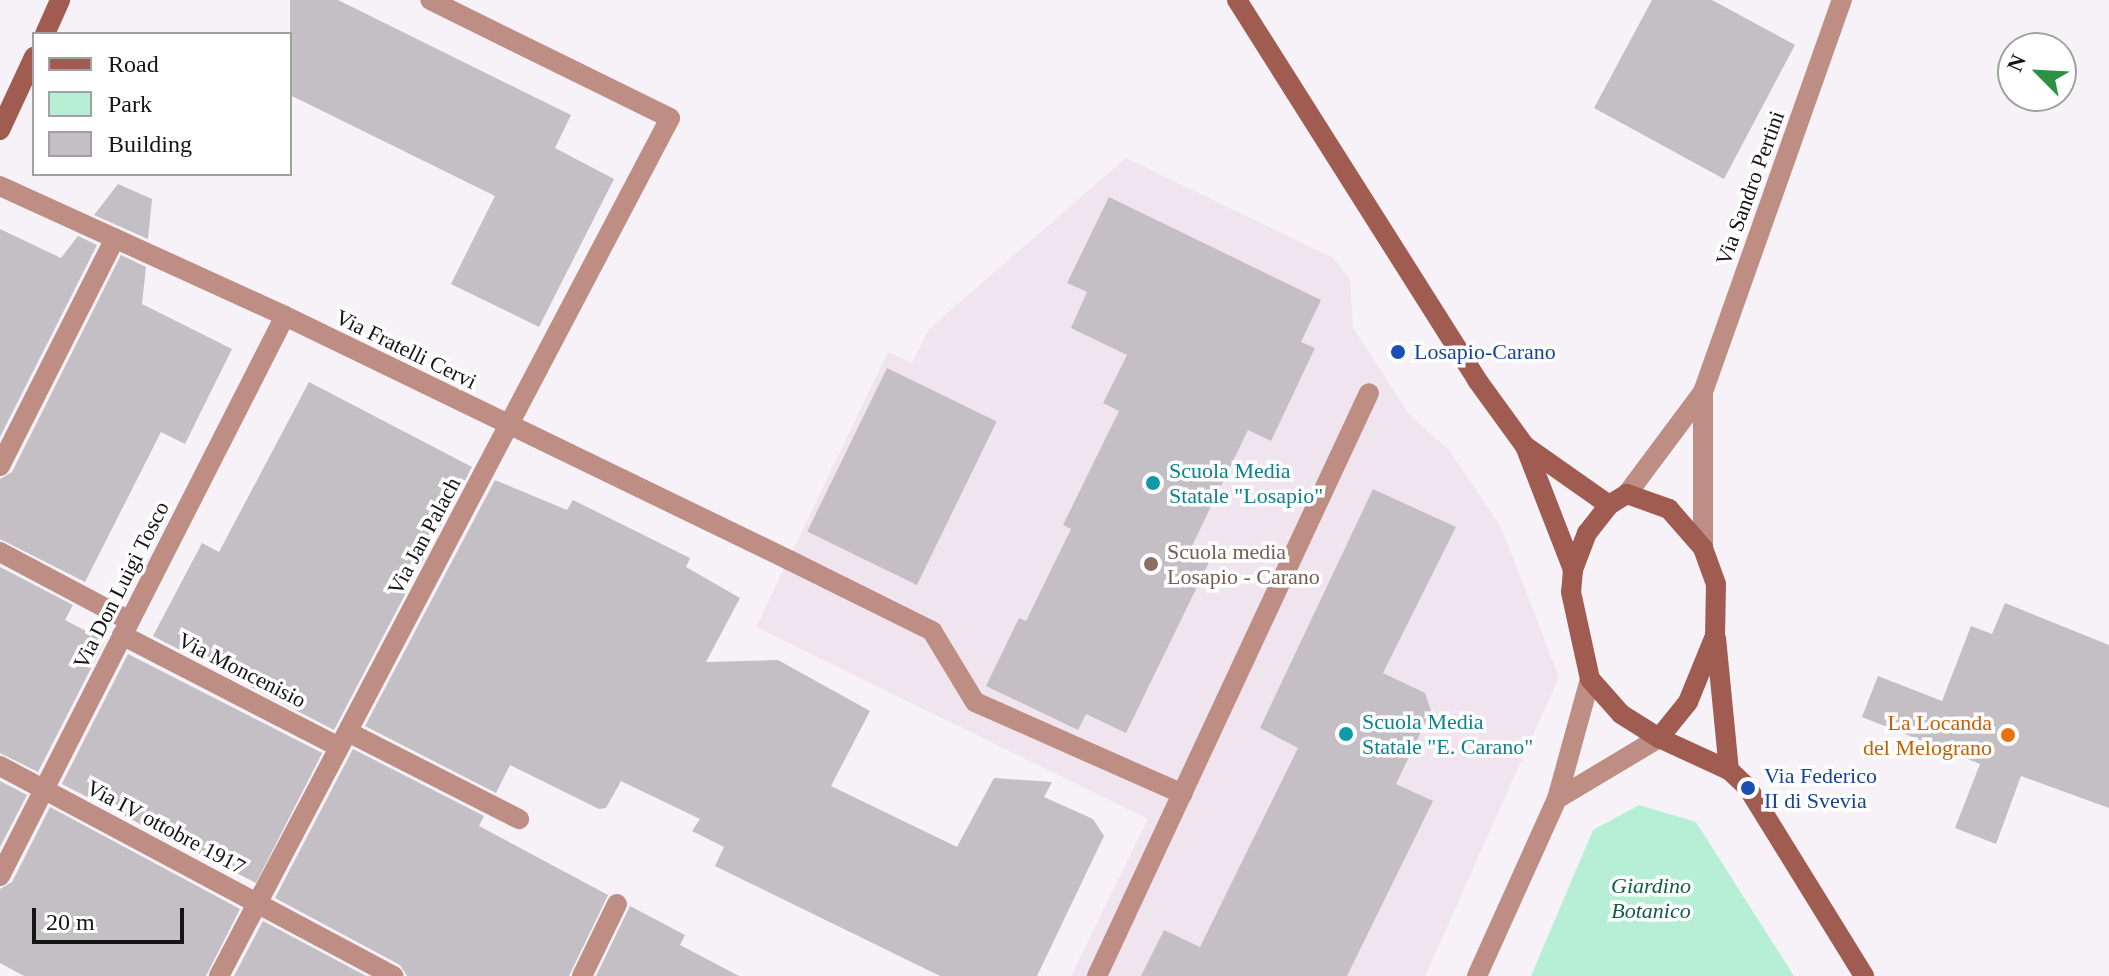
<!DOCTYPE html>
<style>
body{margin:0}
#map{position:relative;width:2109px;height:976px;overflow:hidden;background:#f7f2f7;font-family:"Times New Roman",serif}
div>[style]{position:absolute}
.built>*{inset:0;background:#f0e5ef}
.green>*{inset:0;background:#b6efd5}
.building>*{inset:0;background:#c4bfc4;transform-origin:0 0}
.lane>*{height:20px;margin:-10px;padding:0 10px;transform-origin:10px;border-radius:10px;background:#be8e85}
.street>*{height:20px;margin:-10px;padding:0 10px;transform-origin:10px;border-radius:10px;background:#be8e85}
.secondary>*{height:20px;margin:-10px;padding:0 10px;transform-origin:10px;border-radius:10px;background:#a05c50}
.dots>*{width:22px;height:22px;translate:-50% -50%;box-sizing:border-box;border:4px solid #fff;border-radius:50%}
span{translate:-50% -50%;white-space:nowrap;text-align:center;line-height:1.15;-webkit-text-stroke:7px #fff;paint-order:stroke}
.street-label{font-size:22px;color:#161516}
.transit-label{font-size:22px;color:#164399}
.left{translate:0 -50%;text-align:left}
.culture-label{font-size:22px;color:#0d838f}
.education-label{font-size:22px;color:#785e54}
.food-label{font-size:22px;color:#c56008}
.right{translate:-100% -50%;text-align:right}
.park-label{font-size:22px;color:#105d43;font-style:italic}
.legend{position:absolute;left:32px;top:32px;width:260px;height:144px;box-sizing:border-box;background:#fff;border:2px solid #a2a1a2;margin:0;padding:10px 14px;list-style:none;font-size:24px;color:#161516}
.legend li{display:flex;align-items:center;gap:16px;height:40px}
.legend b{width:40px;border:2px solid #a2a1a2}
.north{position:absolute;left:1997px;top:32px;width:80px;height:80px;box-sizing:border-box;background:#fff;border:2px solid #a2a1a2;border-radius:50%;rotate:294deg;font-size:22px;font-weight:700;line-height:32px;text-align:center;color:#161516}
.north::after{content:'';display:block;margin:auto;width:28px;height:36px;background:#2d9145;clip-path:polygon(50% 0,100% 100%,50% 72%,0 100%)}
.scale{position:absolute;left:32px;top:908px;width:152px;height:36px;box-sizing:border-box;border:4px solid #161516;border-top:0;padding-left:10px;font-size:24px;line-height:28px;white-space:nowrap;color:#161516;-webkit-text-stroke:6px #fff;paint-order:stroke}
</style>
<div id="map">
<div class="built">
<i style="clip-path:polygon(1126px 158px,1333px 258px,1350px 279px,1353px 328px,1409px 414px,1449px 450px,1501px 527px,1559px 677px,1425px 976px,1071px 976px,1148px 819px,756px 627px,888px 352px,912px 363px,929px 329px)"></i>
</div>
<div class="green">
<i style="clip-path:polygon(1639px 805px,1696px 822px,1794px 976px,1531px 976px,1593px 830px)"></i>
</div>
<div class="building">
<i style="clip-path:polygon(290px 0,338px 0,571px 115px,555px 148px,614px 179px,539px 327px,451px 284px,495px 196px,290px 95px)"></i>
<i style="clip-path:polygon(1652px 0,1712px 0,1795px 45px,1724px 179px,1594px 108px)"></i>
<i style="clip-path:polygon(118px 184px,152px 199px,148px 239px,94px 215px)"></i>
<i style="clip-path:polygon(1109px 197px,1321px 300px,1301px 342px,1315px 348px,1271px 441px,1248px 430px,1192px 546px,1212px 556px,1126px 733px,1086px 714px,1078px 730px,986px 686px,1019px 618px,1026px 621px,1071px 529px,1063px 525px,1119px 411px,1103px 403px,1127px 355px,1071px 328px,1087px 292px,1067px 283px)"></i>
<i style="clip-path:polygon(0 229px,61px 258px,78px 236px,97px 245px,0 437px)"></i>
<i style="clip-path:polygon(121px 255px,146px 267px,142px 304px,232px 349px,185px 444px,161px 432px,85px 582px,0 539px,0 479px,12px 472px)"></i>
<i style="left:887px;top:368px;width:122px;height:182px;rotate:26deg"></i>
<i style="clip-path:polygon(309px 382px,472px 467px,334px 730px,153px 636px,202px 543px,219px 552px)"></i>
<i style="clip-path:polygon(495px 480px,567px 510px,573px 500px,690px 558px,686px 567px,740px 598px,706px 662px,778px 660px,870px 711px,831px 786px,957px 847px,994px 778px,1052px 782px,1044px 797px,1093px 819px,1104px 836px,1037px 976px,940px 976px,715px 866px,724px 847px,692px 831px,700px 819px,621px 781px,606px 808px,599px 809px,510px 765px,496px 793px,365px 726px)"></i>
<i style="clip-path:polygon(1373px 489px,1456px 527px,1383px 673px,1425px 693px,1431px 711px,1396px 784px,1433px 801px,1347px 976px,1141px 976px,1164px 930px,1200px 947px,1298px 748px,1260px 728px)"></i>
<i style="clip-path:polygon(0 567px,73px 605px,65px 620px,105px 641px,38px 772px,0 753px)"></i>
<i style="clip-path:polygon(2005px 603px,2109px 645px,2109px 808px,2021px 776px,1996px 844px,1955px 828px,1980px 764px,1862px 717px,1878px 676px,1942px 701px,1971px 626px,1992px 634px)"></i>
<i style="left:128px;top:654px;width:218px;height:146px;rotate:27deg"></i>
<i style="clip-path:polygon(353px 749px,484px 816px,479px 826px,608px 895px,569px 976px,407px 976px,400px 965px,275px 898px)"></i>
<i style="clip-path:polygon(0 781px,27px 795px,0 847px)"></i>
<i style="clip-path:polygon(50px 807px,240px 909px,206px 976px,24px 976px,0 963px,0 889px,12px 882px)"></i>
<i style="clip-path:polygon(630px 906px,685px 935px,680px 945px,739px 976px,596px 976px)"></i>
<i style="clip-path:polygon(263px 921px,366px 976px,234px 976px)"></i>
</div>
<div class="lane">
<i style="left:789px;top:560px;width:160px;rotate:26.4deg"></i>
<i style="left:932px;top:631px;width:83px;rotate:58.8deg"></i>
<i style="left:975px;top:702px;width:227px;rotate:23.9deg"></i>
<i style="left:1097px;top:976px;width:643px;rotate:-64.99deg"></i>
</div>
<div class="street">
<i style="left:0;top:186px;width:313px;rotate:24.5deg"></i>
<i style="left:285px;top:316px;width:560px;rotate:25.83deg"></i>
<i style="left:0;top:466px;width:255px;rotate:-63.2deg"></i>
<i style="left:1627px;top:494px;width:127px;rotate:-53.3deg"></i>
<i style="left:1703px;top:392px;width:416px;rotate:-70.5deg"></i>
<i style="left:1703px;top:548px;width:156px;rotate:-90deg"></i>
<i style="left:0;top:552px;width:147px;rotate:28deg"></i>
<i style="left:122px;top:635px;width:244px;rotate:27.3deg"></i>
<i style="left:348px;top:732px;width:192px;rotate:27deg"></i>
<i style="left:0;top:766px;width:446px;rotate:28.1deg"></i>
<i style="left:1557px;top:799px;width:119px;rotate:-30.9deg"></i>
<i style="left:0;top:876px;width:628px;rotate:-63.03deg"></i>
<i style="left:219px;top:976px;width:969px;rotate:-62.27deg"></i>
<i style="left:670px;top:118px;width:267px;rotate:-153.8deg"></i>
<i style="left:582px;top:976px;width:80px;rotate:-64.1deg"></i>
<i style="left:1477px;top:976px;width:194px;rotate:-65.7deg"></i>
<i style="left:1557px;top:799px;width:124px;rotate:-74.6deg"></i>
</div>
<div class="secondary">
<i style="left:1237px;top:0;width:449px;rotate:57.7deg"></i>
<i style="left:1477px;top:380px;width:82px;rotate:54deg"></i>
<i style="left:1525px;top:446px;width:133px;rotate:68.8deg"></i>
<i style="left:45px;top:34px;width:37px;rotate:-66deg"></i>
<i style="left:0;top:130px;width:81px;rotate:-65deg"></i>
<i style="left:1525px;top:446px;width:103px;rotate:35.1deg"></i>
<i style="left:1716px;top:638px;width:133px;rotate:84.4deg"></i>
<i style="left:1659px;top:738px;width:46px;rotate:-51.1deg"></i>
<i style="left:1688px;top:702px;width:71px;rotate:-67.8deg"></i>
<i style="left:1715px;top:636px;width:52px;rotate:-88.9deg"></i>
<i style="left:1716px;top:584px;width:38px;rotate:-110deg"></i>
<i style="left:1703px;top:548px;width:52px;rotate:-131.1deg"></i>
<i style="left:1669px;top:509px;width:45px;rotate:-160.3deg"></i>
<i style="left:1627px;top:494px;width:21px;rotate:149deg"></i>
<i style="left:1609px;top:505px;width:36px;rotate:128deg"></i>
<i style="left:1587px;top:533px;width:40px;rotate:111deg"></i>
<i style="left:1573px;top:570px;width:22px;rotate:95deg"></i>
<i style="left:1571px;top:592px;width:89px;rotate:77.7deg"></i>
<i style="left:1590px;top:679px;width:47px;rotate:48.5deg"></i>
<i style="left:1621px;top:714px;width:45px;rotate:32.3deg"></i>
<i style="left:1659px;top:738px;width:77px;rotate:24.6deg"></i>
<i style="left:1729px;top:770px;width:26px;rotate:43deg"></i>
<i style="left:1748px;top:788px;width:221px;rotate:58.3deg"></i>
</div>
<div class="dots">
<i style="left:1398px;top:352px;background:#1a4fb4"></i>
<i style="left:1153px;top:483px;background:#0f9aa8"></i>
<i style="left:1151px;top:564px;background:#8d6e63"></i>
<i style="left:1346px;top:734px;background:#0f9aa8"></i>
<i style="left:2008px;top:735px;background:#e8710a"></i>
<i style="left:1748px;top:788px;background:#1a4fb4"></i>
</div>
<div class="street-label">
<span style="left:1750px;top:188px;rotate:-70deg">Via Sandro Pertini</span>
<span style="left:406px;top:349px;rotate:26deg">Via Fratelli Cervi</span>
<span style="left:424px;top:536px;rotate:-62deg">Via Jan Palach</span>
<span style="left:121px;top:585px;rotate:-63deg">Via Don Luigi Tosco</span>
<span style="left:242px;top:670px;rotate:27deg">Via Moncenisio</span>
<span style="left:166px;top:827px;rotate:28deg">Via IV ottobre 1917</span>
</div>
<div class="transit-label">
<span class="left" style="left:1414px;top:352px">Losapio-Carano</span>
<span class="left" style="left:1764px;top:788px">Via Federico<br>II di Svevia</span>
</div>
<div class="culture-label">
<span class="left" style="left:1169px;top:483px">Scuola Media<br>Statale "Losapio"</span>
<span class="left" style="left:1362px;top:734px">Scuola Media<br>Statale "E. Carano"</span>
</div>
<div class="education-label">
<span class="left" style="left:1167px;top:564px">Scuola media<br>Losapio - Carano</span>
</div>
<div class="food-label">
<span class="right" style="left:1992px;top:735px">La Locanda<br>del Melograno</span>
</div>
<div class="park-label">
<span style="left:1651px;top:898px">Giardino<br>Botanico</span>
</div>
<ul class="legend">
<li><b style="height:10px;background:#a05c50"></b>Road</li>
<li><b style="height:22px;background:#b6efd5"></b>Park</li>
<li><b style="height:22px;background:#c4bfc4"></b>Building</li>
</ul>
<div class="north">N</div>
<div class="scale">20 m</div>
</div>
